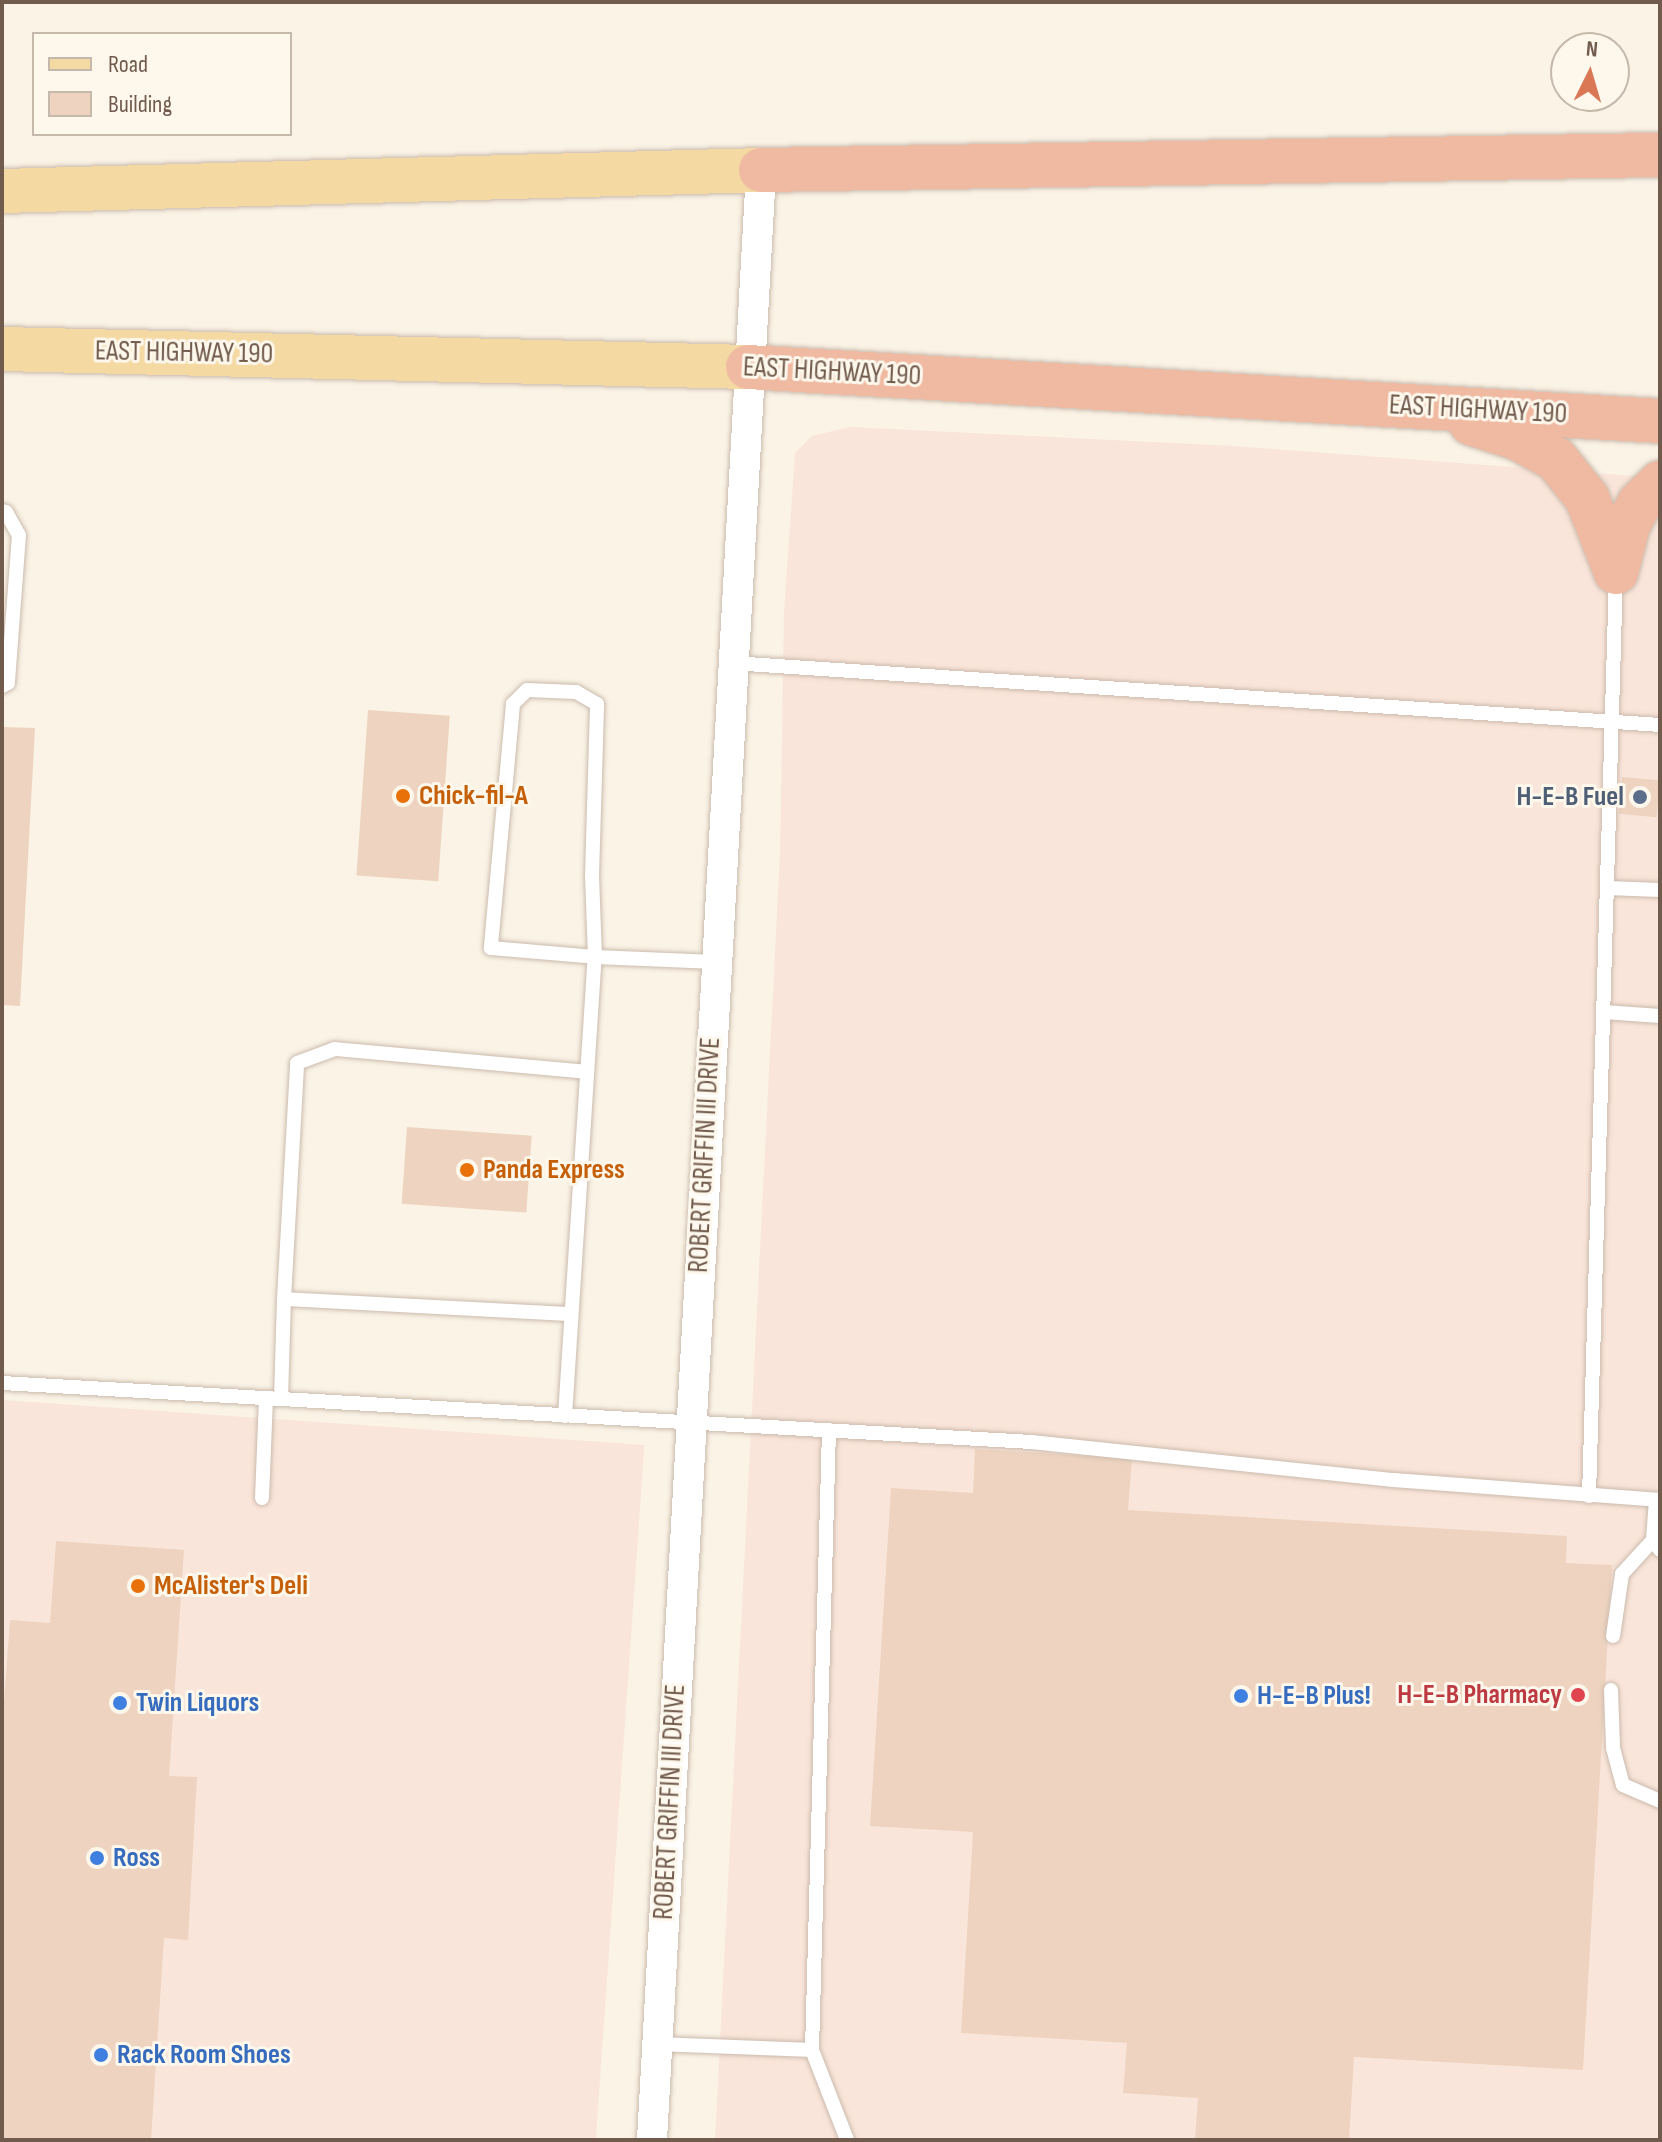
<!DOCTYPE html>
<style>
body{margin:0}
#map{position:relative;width:1662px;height:2142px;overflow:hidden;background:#faf3e6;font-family:"Sofia Sans Condensed",sans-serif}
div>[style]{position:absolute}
.commercial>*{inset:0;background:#fae5da;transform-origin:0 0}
.building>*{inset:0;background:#eed4c0;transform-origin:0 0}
.roads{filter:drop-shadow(0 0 2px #cbbbad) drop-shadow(0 0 2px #cbbbad)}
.lane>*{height:14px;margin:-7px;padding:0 7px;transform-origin:7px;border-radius:7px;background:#fff}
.street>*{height:30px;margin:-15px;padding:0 15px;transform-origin:15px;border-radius:15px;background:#fff}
.primary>*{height:44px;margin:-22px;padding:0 22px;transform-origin:22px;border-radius:22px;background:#f4d9a3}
.highway>*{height:44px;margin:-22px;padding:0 22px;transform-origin:22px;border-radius:22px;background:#f0b9a2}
.dots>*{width:22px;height:22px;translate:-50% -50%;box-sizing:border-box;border:4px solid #fdf7ec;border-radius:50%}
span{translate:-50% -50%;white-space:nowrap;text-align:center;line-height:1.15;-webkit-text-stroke:6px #fdf7ec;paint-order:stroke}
.street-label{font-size:28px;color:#715b4d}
.food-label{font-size:28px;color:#c56008;font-weight:700}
.left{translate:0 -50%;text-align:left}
.service-label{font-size:28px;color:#4e5e75;font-weight:700}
.right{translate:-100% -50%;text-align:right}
.health-label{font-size:28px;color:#be3a42;font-weight:700}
.shop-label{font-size:28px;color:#366cbe;font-weight:700}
.frame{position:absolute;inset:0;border:4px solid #715b4d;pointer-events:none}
.legend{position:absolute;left:32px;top:32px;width:260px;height:104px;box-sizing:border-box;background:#fdf7ec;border:2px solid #c5b9ac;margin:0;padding:10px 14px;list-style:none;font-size:24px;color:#715b4d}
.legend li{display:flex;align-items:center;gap:16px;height:40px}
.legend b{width:40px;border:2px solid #c5b9ac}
.north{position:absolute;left:1550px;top:32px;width:80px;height:80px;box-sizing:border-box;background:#fdf7ec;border:2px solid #c5b9ac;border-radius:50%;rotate:5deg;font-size:22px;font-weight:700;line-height:32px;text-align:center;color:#715b4d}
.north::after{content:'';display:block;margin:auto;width:28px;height:36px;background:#da7755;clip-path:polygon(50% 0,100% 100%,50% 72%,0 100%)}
</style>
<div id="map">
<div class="commercial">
<i style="clip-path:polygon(850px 427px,1233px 446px,1660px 478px,1660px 2140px,715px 2140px,780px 854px,784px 612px,795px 453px,812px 436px)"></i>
<i style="left:2px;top:1400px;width:644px;height:740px;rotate:4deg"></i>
</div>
<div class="building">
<i style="left:368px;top:710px;width:82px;height:166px;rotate:4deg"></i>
<i style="clip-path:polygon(2px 727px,35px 728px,20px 1006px,2px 1005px)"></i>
<i style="left:1622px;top:777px;width:38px;height:37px;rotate:5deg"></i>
<i style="left:407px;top:1127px;width:125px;height:77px;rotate:4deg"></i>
<i style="clip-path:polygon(975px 1449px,1132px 1459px,1128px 1510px,1567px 1536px,1566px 1563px,1612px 1565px,1583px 2070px,1354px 2057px,1349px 2140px,1195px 2140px,1198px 2098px,1123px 2093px,1127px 2043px,961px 2033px,973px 1832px,870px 1826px,891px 1488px,973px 1493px)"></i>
<i style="clip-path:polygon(56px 1541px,184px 1550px,169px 1776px,197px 1777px,188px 1940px,164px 1938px,151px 2140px,2px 2140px,2px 1730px,10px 1620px,50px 1623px)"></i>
</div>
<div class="roads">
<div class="lane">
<i style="left:2px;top:511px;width:4px;rotate:14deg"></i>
<i style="left:6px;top:512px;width:26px;rotate:61deg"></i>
<i style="left:19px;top:535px;width:148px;rotate:94.3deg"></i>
<i style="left:8px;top:683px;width:7px;rotate:153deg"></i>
<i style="left:732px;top:663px;width:930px;rotate:3.82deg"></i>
<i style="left:1607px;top:888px;width:53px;rotate:2.2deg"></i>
<i style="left:1604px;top:1012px;width:56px;rotate:4.1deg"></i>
<i style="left:284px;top:1299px;width:236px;rotate:-86.8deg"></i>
<i style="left:297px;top:1063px;width:40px;rotate:-20.2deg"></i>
<i style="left:335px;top:1049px;width:253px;rotate:5.2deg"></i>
<i style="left:2px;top:1383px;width:1031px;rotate:3.28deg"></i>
<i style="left:1031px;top:1442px;width:365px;rotate:6deg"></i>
<i style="left:1394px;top:1480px;width:267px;rotate:4.3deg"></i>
<i style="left:281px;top:1399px;width:100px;rotate:-88.3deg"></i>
<i style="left:284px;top:1299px;width:287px;rotate:3deg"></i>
<i style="left:565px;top:1416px;width:460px;rotate:-86.3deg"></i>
<i style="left:595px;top:957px;width:81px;rotate:-92.1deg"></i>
<i style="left:592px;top:876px;width:172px;rotate:-88.3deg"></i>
<i style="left:597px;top:704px;width:24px;rotate:-150deg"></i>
<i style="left:576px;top:692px;width:49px;rotate:-177.7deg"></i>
<i style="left:527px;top:690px;width:20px;rotate:135deg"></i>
<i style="left:513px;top:704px;width:245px;rotate:95.2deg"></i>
<i style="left:491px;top:948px;width:104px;rotate:4.9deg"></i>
<i style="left:595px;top:957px;width:121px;rotate:2.4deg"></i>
<i style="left:1589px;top:1496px;width:920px;rotate:-88.32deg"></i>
<i style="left:262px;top:1498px;width:100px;rotate:-87.7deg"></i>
<i style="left:1656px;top:1500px;width:40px;rotate:94.3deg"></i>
<i style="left:1653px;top:1540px;width:12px;rotate:55deg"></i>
<i style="left:1613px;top:1636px;width:63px;rotate:-81.7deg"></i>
<i style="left:1622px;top:1574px;width:46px;rotate:-47.6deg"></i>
<i style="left:1611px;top:1690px;width:58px;rotate:88deg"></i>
<i style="left:1613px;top:1748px;width:38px;rotate:75deg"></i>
<i style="left:1623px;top:1785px;width:40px;rotate:23.4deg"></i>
<i style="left:657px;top:2044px;width:155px;rotate:2.2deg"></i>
<i style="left:812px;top:2050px;width:97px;rotate:68.7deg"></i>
<i style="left:812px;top:2050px;width:620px;rotate:-88.43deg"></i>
</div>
<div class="street">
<i style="left:652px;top:2140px;width:1973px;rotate:-86.83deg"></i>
</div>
<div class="primary">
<i style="left:2px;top:191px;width:759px;rotate:-1.58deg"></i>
<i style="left:2px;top:349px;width:746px;rotate:1.38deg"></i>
</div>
<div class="highway">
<i style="left:761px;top:170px;width:899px;rotate:-0.96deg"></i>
<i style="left:748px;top:367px;width:914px;rotate:3.39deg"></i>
<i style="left:1471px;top:423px;width:48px;rotate:18.1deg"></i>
<i style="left:1517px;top:438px;width:44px;rotate:28.3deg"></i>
<i style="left:1556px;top:459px;width:50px;rotate:51.5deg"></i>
<i style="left:1587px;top:498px;width:79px;rotate:68.6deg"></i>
<i style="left:1616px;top:572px;width:49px;rotate:-75.7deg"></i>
<i style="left:1628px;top:525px;width:24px;rotate:-62deg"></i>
<i style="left:1639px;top:504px;width:30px;rotate:-45deg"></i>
</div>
</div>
<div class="dots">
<i style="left:403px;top:796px;background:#e8710a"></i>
<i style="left:1640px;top:797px;background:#5c6f8a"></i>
<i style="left:467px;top:1170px;background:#e8710a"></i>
<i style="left:138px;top:1586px;background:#e8710a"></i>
<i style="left:1578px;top:1695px;background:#e0444e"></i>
<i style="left:1241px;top:1696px;background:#3f7fe0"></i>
<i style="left:120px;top:1703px;background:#3f7fe0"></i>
<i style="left:97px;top:1858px;background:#3f7fe0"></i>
<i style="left:101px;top:2055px;background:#3f7fe0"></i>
</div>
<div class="street-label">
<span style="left:184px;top:353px;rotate:1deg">EAST HIGHWAY 190</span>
<span style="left:832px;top:372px;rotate:3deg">EAST HIGHWAY 190</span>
<span style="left:1478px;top:410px;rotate:3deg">EAST HIGHWAY 190</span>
<span style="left:705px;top:1155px;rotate:-87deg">ROBERT GRIFFIN III DRIVE</span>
<span style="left:670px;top:1802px;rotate:-87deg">ROBERT GRIFFIN III DRIVE</span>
</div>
<div class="food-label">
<span class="left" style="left:419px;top:796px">Chick-fil-A</span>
<span class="left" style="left:483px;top:1170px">Panda Express</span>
<span class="left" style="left:154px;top:1586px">McAlister's Deli</span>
</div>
<div class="service-label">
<span class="right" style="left:1624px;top:797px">H-E-B Fuel</span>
</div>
<div class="health-label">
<span class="right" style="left:1562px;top:1695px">H-E-B Pharmacy</span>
</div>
<div class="shop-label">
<span class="left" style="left:1257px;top:1696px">H-E-B Plus!</span>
<span class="left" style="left:136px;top:1703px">Twin Liquors</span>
<span class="left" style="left:113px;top:1858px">Ross</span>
<span class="left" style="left:117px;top:2055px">Rack Room Shoes</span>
</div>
<div class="frame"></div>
<ul class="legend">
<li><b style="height:10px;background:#f4d9a3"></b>Road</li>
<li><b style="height:22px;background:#eed4c0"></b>Building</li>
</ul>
<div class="north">N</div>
</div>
